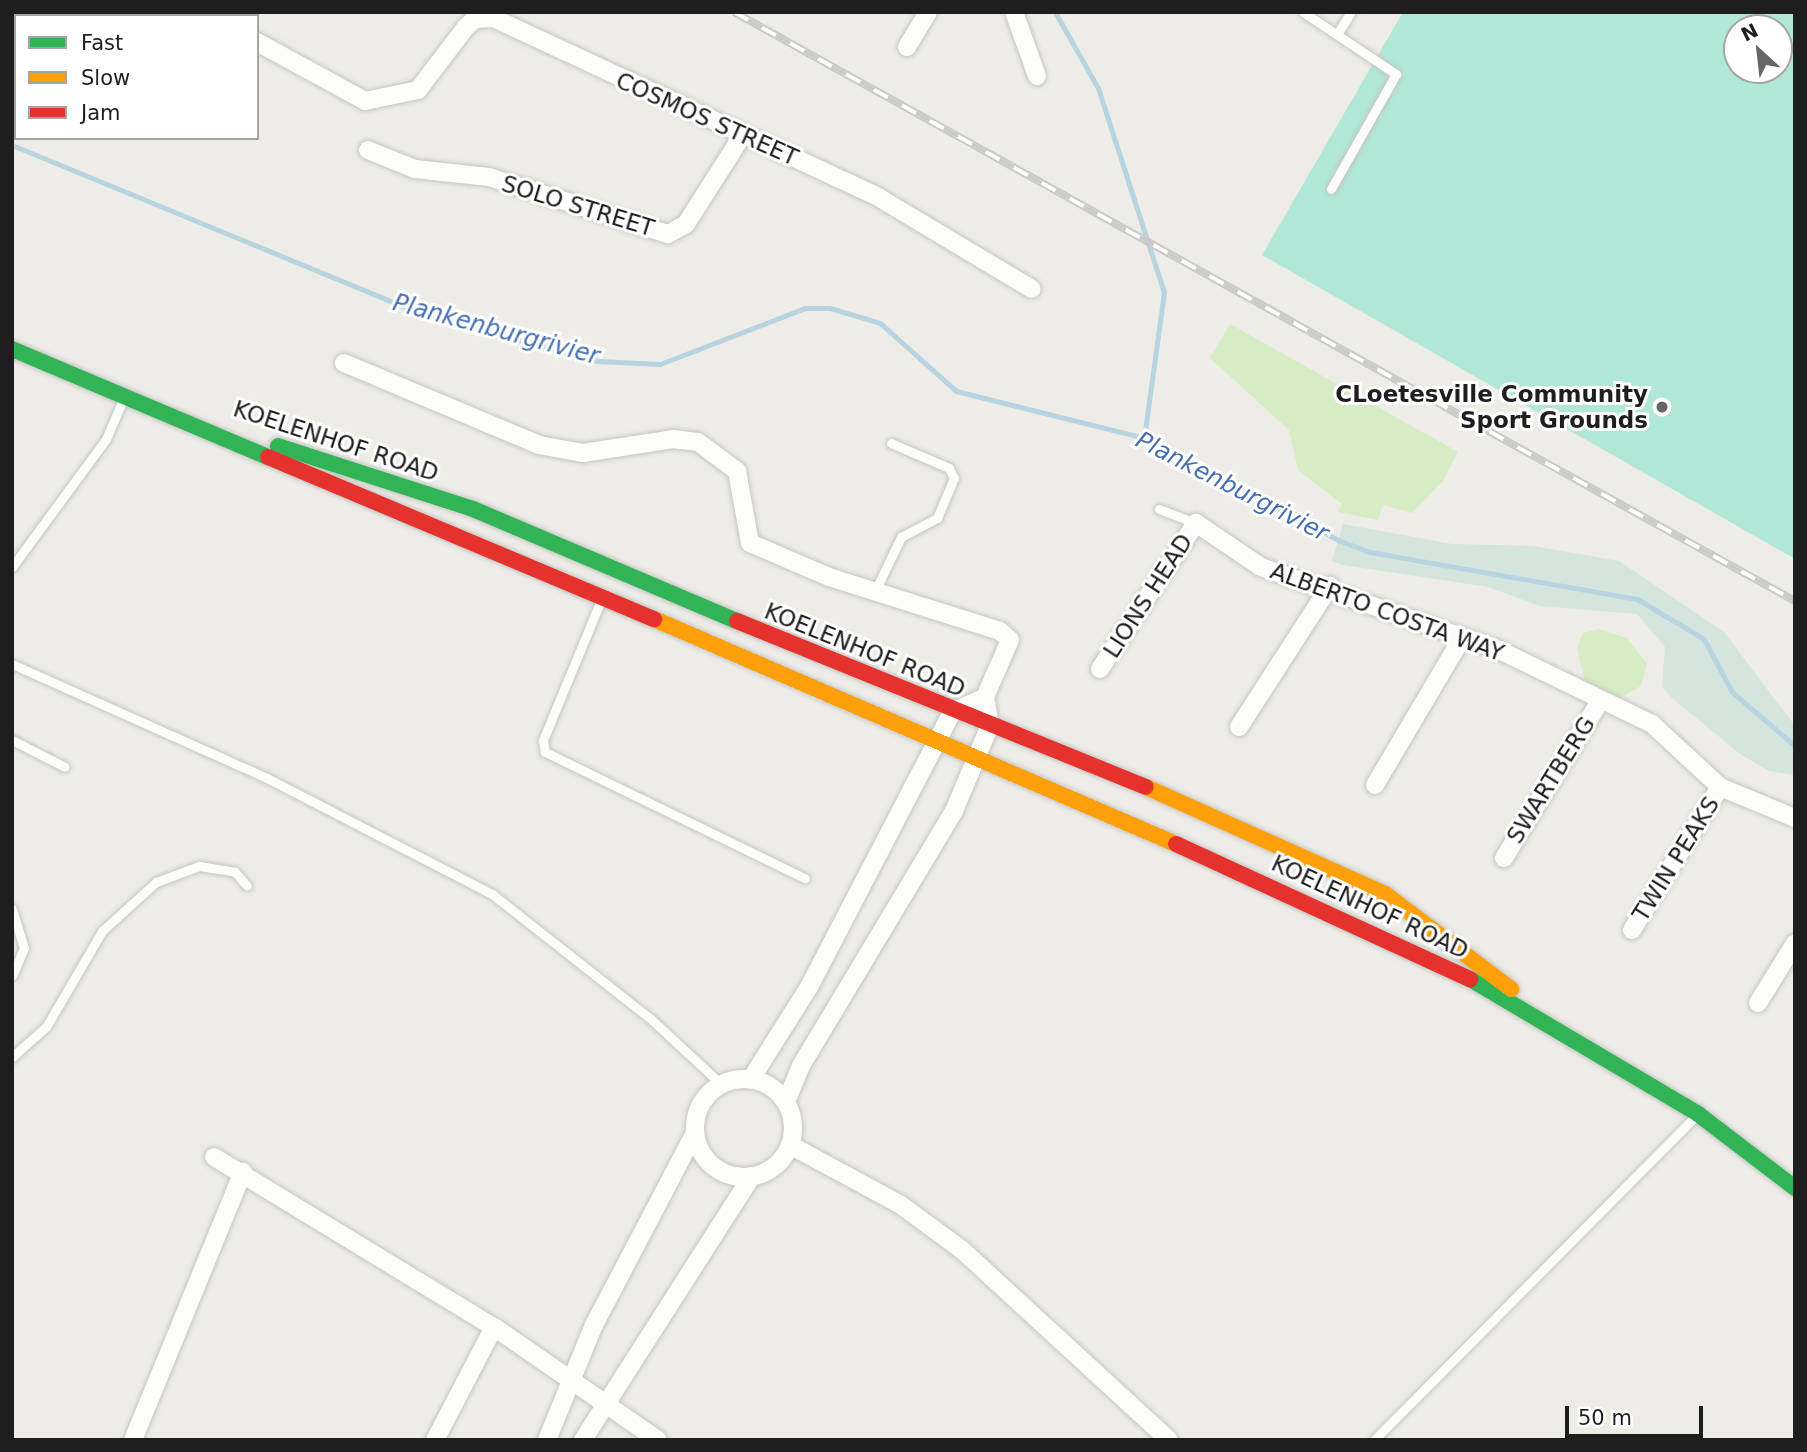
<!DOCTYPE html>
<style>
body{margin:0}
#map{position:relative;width:1807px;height:1452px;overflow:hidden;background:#edece7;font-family:"DejaVu Sans",sans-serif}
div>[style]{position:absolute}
.grass>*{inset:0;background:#d5ecc4}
.wetland>*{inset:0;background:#d4e5dd}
.pitch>*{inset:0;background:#b0e7d6}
.stream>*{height:5px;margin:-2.5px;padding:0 2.5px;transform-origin:2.5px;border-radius:2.5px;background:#b8d4e1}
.roads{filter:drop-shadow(0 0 2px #c5c5c3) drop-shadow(0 0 2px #c5c5c3)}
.lane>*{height:9px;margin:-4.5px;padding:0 4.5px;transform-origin:4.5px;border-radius:4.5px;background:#fcfcfb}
.street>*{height:18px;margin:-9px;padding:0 9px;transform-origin:9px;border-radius:9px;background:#fcfcfb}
.street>.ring{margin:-9px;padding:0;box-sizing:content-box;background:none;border:18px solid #fcfcfb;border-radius:50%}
.fast>*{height:16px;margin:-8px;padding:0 8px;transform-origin:8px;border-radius:8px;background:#30b455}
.slow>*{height:16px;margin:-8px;padding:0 8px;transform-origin:8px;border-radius:8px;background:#ff9f0a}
.jam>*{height:16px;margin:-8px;padding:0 8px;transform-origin:8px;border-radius:8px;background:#e5322d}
.rail>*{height:8px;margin-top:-4px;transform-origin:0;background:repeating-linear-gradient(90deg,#fff 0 16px,#cacac9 0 32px);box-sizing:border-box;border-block:2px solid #cacac9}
.dots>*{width:19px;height:19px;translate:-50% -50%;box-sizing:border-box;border:4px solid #fff;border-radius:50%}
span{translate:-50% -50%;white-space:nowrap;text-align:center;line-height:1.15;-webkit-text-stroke:6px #fff;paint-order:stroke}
.street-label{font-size:23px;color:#1e1e1e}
.poi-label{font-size:23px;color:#1e1e1e;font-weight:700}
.right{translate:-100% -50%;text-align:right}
.water-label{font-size:24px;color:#466fb3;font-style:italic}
.frame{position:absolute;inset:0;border:14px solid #1e1e1e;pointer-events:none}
.legend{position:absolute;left:14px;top:14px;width:245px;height:126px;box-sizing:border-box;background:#fff;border:2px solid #a5a5a5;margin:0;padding:9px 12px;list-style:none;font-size:21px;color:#1e1e1e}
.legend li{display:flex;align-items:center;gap:14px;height:35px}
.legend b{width:35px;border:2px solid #a5a5a5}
.north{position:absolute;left:1723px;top:14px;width:70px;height:70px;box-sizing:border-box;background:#fff;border:2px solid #a5a5a5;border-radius:50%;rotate:333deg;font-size:19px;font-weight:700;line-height:28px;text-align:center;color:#1e1e1e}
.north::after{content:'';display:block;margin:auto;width:24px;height:32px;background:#666664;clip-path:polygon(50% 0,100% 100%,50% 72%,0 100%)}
.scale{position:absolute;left:1565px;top:1406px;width:138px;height:32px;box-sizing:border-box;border:4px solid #1e1e1e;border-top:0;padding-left:9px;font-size:21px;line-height:24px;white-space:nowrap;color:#1e1e1e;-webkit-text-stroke:5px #fff;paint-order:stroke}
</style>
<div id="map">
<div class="grass">
<i style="clip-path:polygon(1230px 324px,1458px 452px,1443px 481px,1412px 513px,1383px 505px,1378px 520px,1338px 512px,1342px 504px,1298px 470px,1289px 430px,1210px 358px)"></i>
<i style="clip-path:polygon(1598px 629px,1627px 638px,1647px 664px,1641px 686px,1614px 701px,1586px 686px,1577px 648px,1583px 633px)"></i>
</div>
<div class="wetland">
<i style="clip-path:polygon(1343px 524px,1452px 544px,1534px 546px,1619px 561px,1724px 632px,1795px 726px,1795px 775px,1769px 771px,1740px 754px,1671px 697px,1662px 686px,1665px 647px,1637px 614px,1540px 606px,1488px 587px,1343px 565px,1332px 561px)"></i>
</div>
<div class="pitch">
<i style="clip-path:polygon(evenodd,1403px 12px,1795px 12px,1795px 559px,1262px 255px,1403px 12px,1737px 28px,1779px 28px,1779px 70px,1737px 70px,1737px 28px)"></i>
</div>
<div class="stream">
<i style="left:1055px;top:12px;width:87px;rotate:60.5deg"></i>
<i style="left:1098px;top:88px;width:214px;rotate:72.1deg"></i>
<i style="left:1164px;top:292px;width:147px;rotate:97.8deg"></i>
<i style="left:12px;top:145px;width:438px;rotate:22.4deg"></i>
<i style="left:417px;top:312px;width:187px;rotate:15.2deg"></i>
<i style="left:597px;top:361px;width:63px;rotate:2.7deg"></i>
<i style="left:660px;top:364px;width:155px;rotate:-21.1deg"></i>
<i style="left:805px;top:308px;width:25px"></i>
<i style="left:830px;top:308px;width:52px;rotate:16.7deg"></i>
<i style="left:880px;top:323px;width:102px;rotate:41.8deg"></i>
<i style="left:956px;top:391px;width:194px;rotate:14deg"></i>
<i style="left:1144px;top:438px;width:219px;rotate:27.7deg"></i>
<i style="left:1338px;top:540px;width:34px;rotate:21deg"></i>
<i style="left:1370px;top:552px;width:271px;rotate:10deg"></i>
<i style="left:1637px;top:599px;width:78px;rotate:30.8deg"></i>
<i style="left:1704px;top:639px;width:60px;rotate:62.2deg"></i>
<i style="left:1732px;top:692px;width:83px;rotate:40.6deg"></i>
</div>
<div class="roads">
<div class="lane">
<i style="left:1303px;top:12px;width:112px;rotate:33.7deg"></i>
<i style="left:1396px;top:74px;width:132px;rotate:119.5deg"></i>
<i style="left:1339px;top:31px;width:22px;rotate:-58deg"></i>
<i style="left:1159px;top:509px;width:40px;rotate:21deg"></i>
<i style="left:12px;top:567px;width:159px;rotate:-53.7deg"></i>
<i style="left:106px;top:439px;width:46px;rotate:-66.8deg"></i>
<i style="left:875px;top:591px;width:60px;rotate:-64.3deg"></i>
<i style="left:901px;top:537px;width:41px;rotate:-27.8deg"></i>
<i style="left:937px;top:518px;width:43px;rotate:-67deg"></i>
<i style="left:954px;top:478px;width:11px;rotate:-117deg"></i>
<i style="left:949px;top:468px;width:63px;rotate:-156.7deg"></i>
<i style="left:601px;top:600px;width:152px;rotate:112.5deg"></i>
<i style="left:543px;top:740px;width:12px;rotate:81deg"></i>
<i style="left:545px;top:752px;width:289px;rotate:25.9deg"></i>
<i style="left:12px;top:664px;width:279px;rotate:24.1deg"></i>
<i style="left:267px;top:778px;width:253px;rotate:27.3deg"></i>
<i style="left:492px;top:894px;width:202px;rotate:38.2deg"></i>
<i style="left:651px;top:1019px;width:97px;rotate:42.9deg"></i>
<i style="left:12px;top:740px;width:59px;rotate:27deg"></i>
<i style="left:12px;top:909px;width:41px;rotate:72.9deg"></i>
<i style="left:24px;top:948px;width:30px;rotate:113deg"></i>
<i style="left:12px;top:1057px;width:45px;rotate:-41.4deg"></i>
<i style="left:46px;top:1027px;width:111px;rotate:-59.7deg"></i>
<i style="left:102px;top:931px;width:73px;rotate:-42.2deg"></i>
<i style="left:156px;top:882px;width:46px;rotate:-20.4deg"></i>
<i style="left:199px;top:866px;width:36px;rotate:9deg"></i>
<i style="left:235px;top:872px;width:18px;rotate:49deg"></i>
<i style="left:1374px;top:1440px;width:457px;rotate:-45.2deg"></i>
</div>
<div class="street">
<i style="left:207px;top:12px;width:6px;rotate:39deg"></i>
<i style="left:1014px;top:12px;width:68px;rotate:70.2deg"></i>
<i style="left:58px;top:16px;width:4px;rotate:-63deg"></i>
<i style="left:257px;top:42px;width:123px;rotate:28.6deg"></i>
<i style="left:365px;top:101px;width:54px;rotate:-11.7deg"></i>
<i style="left:418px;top:90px;width:79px;rotate:-52.7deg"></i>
<i style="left:466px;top:27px;width:12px;rotate:-42deg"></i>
<i style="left:475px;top:19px;width:18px;rotate:-3deg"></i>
<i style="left:493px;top:18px;width:425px;rotate:24.9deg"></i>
<i style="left:878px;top:197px;width:179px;rotate:30.9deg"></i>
<i style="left:907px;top:47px;width:41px;rotate:-59deg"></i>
<i style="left:368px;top:150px;width:51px;rotate:22deg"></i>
<i style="left:415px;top:169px;width:74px;rotate:6.2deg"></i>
<i style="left:489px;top:177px;width:188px;rotate:17.7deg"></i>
<i style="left:668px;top:234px;width:21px;rotate:-29deg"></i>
<i style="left:686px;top:224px;width:104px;rotate:-57.5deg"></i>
<i style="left:344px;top:363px;width:212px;rotate:22.8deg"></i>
<i style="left:539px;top:445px;width:45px;rotate:10.3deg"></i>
<i style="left:583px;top:453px;width:91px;rotate:-8.8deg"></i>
<i style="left:673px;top:439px;width:25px;rotate:7deg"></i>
<i style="left:698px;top:442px;width:49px;rotate:36.6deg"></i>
<i style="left:737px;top:471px;width:73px;rotate:79.8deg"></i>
<i style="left:750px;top:543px;width:86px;rotate:23.3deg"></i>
<i style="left:829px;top:577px;width:179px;rotate:17.5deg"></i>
<i style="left:1000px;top:631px;width:13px;rotate:42deg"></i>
<i style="left:1010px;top:640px;width:62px;rotate:113.7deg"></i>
<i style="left:985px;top:697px;width:28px;rotate:80deg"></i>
<i style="left:990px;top:725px;width:93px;rotate:112.7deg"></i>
<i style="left:954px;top:811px;width:297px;rotate:121deg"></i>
<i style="left:801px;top:1066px;width:39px;rotate:113deg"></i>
<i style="left:1100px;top:669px;width:175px;rotate:-56.7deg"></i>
<i style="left:1196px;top:523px;width:78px;rotate:34.1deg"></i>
<i style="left:1261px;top:567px;width:252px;rotate:19.2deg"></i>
<i style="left:1499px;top:650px;width:170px;rotate:25.8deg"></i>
<i style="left:1652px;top:724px;width:93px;rotate:42.8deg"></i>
<i style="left:1720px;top:787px;width:81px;rotate:22.5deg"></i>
<i style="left:1239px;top:727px;width:168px;rotate:-57.2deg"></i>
<i style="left:1375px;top:785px;width:167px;rotate:-59.4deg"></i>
<i style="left:1504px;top:858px;width:182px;rotate:-58.5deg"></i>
<i style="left:1632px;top:930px;width:168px;rotate:-58.4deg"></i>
<i style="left:1758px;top:1003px;width:70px;rotate:-58.3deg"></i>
<i style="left:751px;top:1079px;width:109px;rotate:-57.8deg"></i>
<i style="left:809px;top:987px;width:310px;rotate:-62.5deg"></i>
<i style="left:952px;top:712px;width:36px;rotate:-24deg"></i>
<i class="ring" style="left:695px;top:1079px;width:80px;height:80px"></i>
<i style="left:790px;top:1145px;width:126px;rotate:28.4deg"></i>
<i style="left:901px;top:1205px;width:74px;rotate:36.3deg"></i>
<i style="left:961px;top:1249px;width:282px;rotate:42.6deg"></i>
<i style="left:214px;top:1157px;width:328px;rotate:31.3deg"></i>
<i style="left:494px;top:1327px;width:199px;rotate:34.6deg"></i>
<i style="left:133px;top:1440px;width:290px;rotate:-67.7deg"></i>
<i style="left:435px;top:1440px;width:127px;rotate:-62.4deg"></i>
<i style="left:547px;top:1440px;width:124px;rotate:-67.8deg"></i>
<i style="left:594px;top:1325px;width:217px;rotate:-62.3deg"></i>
<i style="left:583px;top:1440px;width:312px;rotate:-57.4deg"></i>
</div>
<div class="fast">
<i style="left:12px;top:349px;width:278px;rotate:22.9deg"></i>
<i style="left:278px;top:446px;width:205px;rotate:17.9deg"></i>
<i style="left:473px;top:509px;width:287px;rotate:23deg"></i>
<i style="left:1470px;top:979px;width:265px;rotate:30.6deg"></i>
<i style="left:1698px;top:1114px;width:122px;rotate:37.3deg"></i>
</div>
<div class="slow">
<i style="left:654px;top:619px;width:568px;rotate:23.32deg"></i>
<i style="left:1146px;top:787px;width:262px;rotate:24.1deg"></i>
<i style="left:1385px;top:894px;width:158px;rotate:37deg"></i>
</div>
<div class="jam">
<i style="left:268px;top:457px;width:419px;rotate:22.8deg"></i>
<i style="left:737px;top:621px;width:441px;rotate:22.1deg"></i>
<i style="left:1176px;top:844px;width:324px;rotate:24.7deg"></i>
</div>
</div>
<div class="rail">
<i style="left:734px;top:12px;width:1214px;rotate:29.04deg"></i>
</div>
<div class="dots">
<i style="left:1662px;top:407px;background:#666664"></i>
</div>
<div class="street-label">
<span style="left:707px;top:119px;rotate:24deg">COSMOS STREET</span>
<span style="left:578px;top:206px;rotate:17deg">SOLO STREET</span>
<span style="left:336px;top:441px;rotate:18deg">KOELENHOF ROAD</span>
<span style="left:1148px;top:596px;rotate:-57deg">LIONS HEAD</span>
<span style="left:1387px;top:612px;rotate:20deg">ALBERTO COSTA WAY</span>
<span style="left:865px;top:650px;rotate:22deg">KOELENHOF ROAD</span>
<span style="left:1551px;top:780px;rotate:-58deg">SWARTBERG</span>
<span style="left:1676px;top:859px;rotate:-58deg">TWIN PEAKS</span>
<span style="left:1370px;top:907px;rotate:25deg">KOELENHOF ROAD</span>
</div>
<div class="poi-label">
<span class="right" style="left:1648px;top:407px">CLoetesville Community<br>Sport Grounds</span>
</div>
<div class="water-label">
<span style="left:496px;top:330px;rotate:15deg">Plankenburgrivier</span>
<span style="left:1232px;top:487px;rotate:27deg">Plankenburgrivier</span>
</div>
<div class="frame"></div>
<ul class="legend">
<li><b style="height:9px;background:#30b455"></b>Fast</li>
<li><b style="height:9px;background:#ff9f0a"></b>Slow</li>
<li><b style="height:9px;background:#e5322d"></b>Jam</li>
</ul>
<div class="north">N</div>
<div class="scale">50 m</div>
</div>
